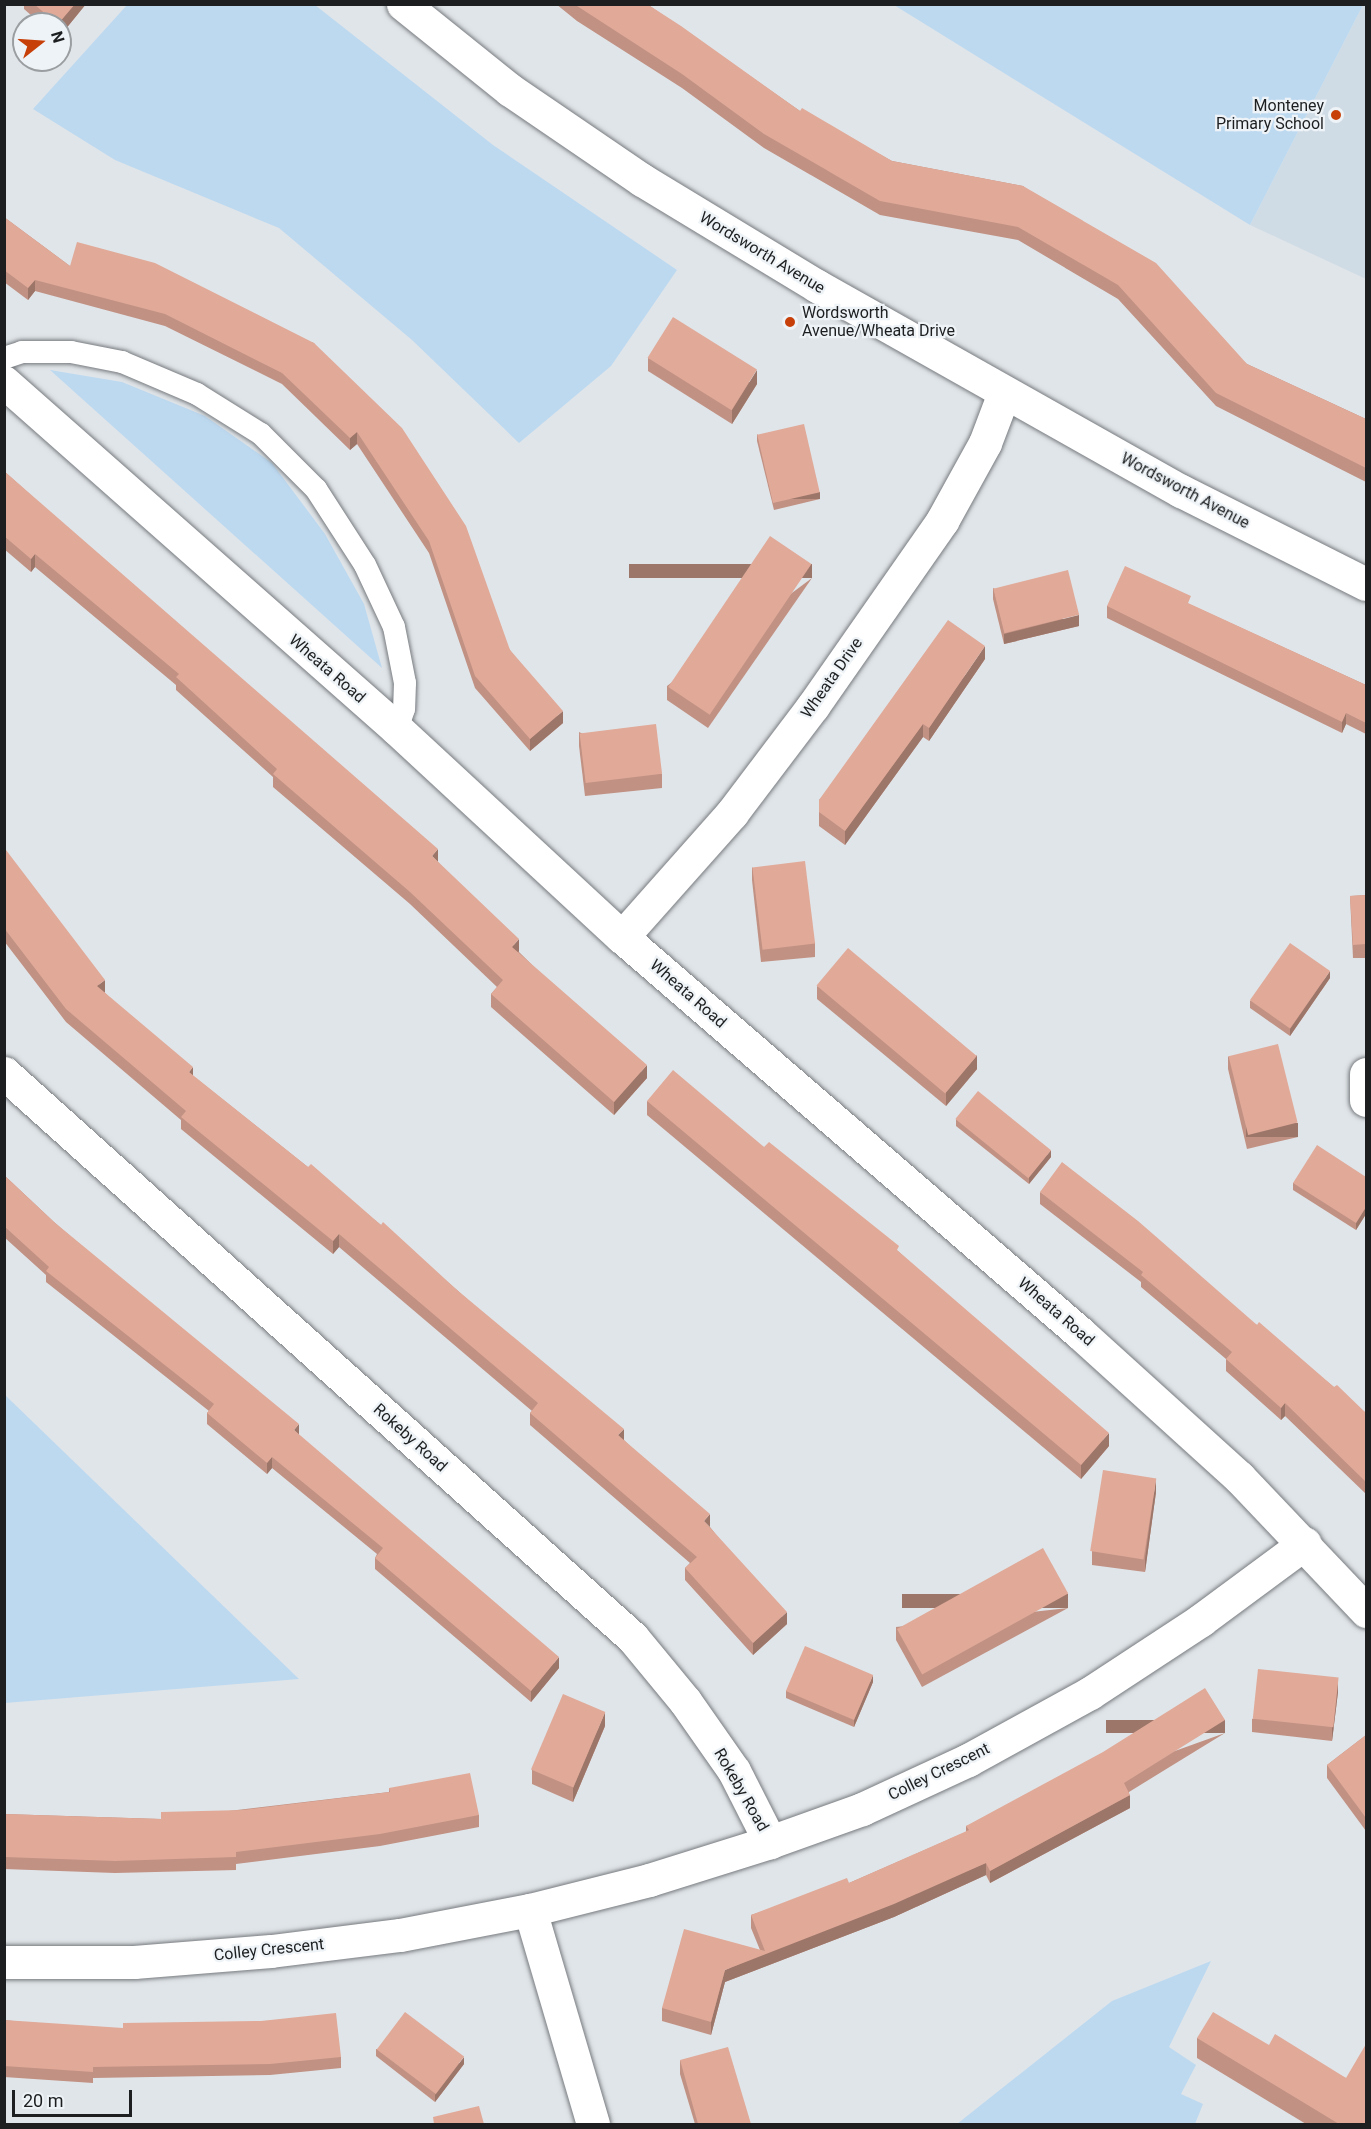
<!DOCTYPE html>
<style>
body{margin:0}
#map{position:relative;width:1371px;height:2129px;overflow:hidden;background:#e0e5e9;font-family:Roboto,sans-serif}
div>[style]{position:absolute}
.built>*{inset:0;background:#d0dce5}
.green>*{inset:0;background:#bdd9f0}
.roads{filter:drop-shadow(0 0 2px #777b7f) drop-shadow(0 0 2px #777b7f)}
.service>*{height:22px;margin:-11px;padding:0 11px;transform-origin:11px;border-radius:11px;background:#fff}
.minor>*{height:33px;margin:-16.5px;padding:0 16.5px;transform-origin:16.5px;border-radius:16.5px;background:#fff}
.tertiary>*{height:33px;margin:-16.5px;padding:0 16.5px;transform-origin:16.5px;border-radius:16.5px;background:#fff}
.wall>*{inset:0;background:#c19183}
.shaded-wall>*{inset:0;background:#9d766a;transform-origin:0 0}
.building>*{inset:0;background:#e0a998;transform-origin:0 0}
.dots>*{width:16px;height:16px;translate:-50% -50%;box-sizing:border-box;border:3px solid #eef3f7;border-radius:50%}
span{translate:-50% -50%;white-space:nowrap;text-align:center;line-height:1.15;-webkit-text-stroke:4.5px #eef3f7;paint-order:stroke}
.poi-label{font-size:16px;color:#1c1e1f}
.right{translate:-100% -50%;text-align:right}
.left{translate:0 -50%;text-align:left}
.street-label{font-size:16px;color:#1c1e1f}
.frame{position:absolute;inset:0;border:6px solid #1c1e1f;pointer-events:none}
.north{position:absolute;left:12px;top:12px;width:60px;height:60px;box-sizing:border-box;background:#eef3f7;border:2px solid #9a9ea1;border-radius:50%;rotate:73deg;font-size:16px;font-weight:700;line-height:24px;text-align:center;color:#1c1e1f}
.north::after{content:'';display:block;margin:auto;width:21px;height:27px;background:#c74009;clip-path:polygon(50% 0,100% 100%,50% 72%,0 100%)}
.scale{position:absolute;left:12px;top:2090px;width:120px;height:27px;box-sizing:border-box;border:3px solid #1c1e1f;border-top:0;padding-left:8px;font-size:18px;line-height:21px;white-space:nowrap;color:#1c1e1f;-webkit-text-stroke:4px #eef3f7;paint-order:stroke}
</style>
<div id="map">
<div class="built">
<i style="clip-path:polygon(1363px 5px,1366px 5px,1366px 279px,1250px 225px)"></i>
</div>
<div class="green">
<i style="clip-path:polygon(127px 5px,315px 5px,493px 145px,677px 270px,611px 366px,519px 443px,412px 340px,279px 228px,115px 160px,33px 109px)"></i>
<i style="clip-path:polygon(894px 5px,1363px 5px,1250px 225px)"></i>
<i style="clip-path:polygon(50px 370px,122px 382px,205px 416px,272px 463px,325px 534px,364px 604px,382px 668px)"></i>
<i style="clip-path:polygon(4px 1395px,5px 1395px,299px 1679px,5px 1703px)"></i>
<i style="clip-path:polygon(1211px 1961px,1169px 2047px,1196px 2065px,1181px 2094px,1203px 2104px,1195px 2124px,957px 2124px,1112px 2001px)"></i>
</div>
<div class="roads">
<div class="service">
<i style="left:4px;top:358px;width:19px;rotate:-18deg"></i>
<i style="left:22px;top:352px;width:49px"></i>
<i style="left:71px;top:352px;width:52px;rotate:11.1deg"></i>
<i style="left:122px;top:362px;width:82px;rotate:23.1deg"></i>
<i style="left:197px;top:394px;width:75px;rotate:32deg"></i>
<i style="left:261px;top:434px;width:78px;rotate:45deg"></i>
<i style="left:316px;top:489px;width:90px;rotate:57.2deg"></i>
<i style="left:365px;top:565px;width:68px;rotate:64.9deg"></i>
<i style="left:394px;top:627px;width:57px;rotate:78.9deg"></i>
<i style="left:405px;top:683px;width:26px;rotate:92deg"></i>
<i style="left:404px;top:709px;width:21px;rotate:109deg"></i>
</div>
<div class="minor">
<i style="left:4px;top:382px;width:524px;rotate:41.44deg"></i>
<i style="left:397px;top:729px;width:306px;rotate:42.8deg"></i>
<i style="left:622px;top:937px;width:605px;rotate:40.85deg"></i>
<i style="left:1080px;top:1333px;width:215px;rotate:42.2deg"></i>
<i style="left:1239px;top:1477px;width:185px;rotate:46.5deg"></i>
<i style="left:622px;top:937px;width:166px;rotate:-48.4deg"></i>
<i style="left:732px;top:813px;width:134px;rotate:-52.9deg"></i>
<i style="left:813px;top:706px;width:226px;rotate:-55.1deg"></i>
<i style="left:942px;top:521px;width:89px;rotate:-61.1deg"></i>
<i style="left:985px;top:443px;width:53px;rotate:-69.2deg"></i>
<i style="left:4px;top:1073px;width:845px;rotate:41.93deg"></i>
<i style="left:633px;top:1638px;width:82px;rotate:50.5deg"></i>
<i style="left:685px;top:1701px;width:85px;rotate:55deg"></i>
<i style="left:734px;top:1771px;width:80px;rotate:63.1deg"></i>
<i style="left:1366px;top:1074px;width:26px;rotate:90deg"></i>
<i style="left:530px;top:1910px;width:223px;rotate:73.6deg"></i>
<i style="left:4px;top:1962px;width:130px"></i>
<i style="left:134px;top:1962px;width:137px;rotate:-4.6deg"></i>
<i style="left:271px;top:1951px;width:130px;rotate:-7.1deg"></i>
<i style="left:400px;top:1935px;width:132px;rotate:-10.9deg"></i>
<i style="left:530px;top:1910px;width:123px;rotate:-14.1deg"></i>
<i style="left:649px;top:1880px;width:127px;rotate:-17.4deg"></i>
<i style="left:770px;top:1842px;width:98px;rotate:-19.7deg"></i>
<i style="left:862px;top:1809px;width:117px;rotate:-24.8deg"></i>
<i style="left:968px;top:1760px;width:139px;rotate:-28.8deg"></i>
<i style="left:1090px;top:1693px;width:133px;rotate:-33.3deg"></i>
<i style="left:1201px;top:1620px;width:129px;rotate:-36.5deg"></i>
</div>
<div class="tertiary">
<i style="left:403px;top:4px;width:137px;rotate:38.8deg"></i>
<i style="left:510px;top:90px;width:160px;rotate:34.3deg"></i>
<i style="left:642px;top:180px;width:205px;rotate:31.2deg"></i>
<i style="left:817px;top:286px;width:418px;rotate:29.4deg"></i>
<i style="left:1181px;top:491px;width:207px;rotate:26.7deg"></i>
</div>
</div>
<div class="wall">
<i style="clip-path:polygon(24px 4px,86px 4px,60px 36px,60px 24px,41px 24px,24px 9px)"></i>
<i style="clip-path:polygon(556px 4px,647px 4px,800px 111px,892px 161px,1023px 186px,1247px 364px,1366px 419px,1366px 482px,1216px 406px,1118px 299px,1018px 240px,880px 215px,764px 148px,682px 88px,577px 21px)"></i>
<i style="clip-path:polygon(4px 217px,70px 266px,314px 343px,510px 650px,563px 723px,530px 751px,475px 688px,429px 553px,357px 444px,350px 450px,282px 384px,165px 326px,35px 291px,28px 300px,4px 282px)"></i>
<i style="clip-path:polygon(648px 358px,757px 384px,732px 424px,648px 371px)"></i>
<i style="clip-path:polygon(757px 434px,820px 499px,774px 510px,757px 441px)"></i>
<i style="clip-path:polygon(4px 471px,438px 862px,519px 951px,519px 952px,647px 1078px,614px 1115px,491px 1007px,491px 994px,497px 987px,410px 904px,273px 787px,273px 777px,176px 690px,176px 685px,35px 567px,31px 572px,4px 549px)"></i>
<i style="clip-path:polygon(812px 578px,708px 728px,667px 700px,667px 686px)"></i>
<i style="clip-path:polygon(993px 588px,1079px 626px,1004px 644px,993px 599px)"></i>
<i style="clip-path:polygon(1191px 605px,1366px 685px,1366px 734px,1346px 724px,1342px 733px,1107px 618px,1107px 606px)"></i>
<i style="clip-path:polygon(985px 659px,929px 741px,923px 737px,845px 845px,819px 826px,819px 800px)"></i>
<i style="clip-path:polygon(579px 732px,662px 774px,662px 788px,585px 796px,579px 746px)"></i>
<i style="clip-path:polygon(4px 851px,105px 993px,193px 1076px,381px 1225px,457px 1290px,624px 1440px,710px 1527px,787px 1624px,753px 1655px,685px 1580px,685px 1568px,690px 1563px,530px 1425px,530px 1413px,532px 1411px,339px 1247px,333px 1254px,181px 1129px,181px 1120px,66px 1022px,4px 941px)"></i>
<i style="clip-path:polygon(752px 867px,815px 943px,815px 957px,761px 962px,752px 880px)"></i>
<i style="clip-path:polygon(1366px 895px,1366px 958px,1353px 958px,1350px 896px)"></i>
<i style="clip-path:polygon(1330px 978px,1290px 1036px,1250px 1008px,1250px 1001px)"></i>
<i style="clip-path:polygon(817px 986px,977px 1069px,946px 1106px,817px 999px)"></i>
<i style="clip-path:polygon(1228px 1056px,1298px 1137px,1247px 1149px,1228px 1069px)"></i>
<i style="clip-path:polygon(647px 1101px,764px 1147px,899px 1252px,1109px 1446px,1081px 1479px,647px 1115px)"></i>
<i style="clip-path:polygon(956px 1119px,1051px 1157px,1029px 1184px,956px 1126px)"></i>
<i style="clip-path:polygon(4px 1175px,54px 1222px,299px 1435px,559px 1668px,531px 1702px,375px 1569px,375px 1558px,377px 1554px,272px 1468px,267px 1474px,207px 1424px,207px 1413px,209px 1411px,46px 1282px,46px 1275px,4px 1237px)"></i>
<i style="clip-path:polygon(1366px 1177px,1366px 1214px,1356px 1230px,1293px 1190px,1293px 1183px)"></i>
<i style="clip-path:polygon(1040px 1192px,1257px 1325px,1366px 1413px,1366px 1494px,1285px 1416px,1281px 1420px,1226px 1371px,1226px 1359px,1141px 1287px,1141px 1282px,1040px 1204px)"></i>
<i style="clip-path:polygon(1156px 1492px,1145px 1572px,1092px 1565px,1092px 1551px)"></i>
<i style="clip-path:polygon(1068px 1608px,922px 1687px,896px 1640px,896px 1627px)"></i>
<i style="clip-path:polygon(873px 1682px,854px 1727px,786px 1698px,786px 1691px)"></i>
<i style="clip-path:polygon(1338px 1692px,1332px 1741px,1252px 1732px,1252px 1719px)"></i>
<i style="clip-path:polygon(605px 1726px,573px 1802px,532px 1784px,532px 1770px)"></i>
<i style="clip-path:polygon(1225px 1733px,1129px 1792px,1130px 1808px,990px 1883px,986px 1875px,894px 1917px,725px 1982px,711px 2035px,662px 2021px,662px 2008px,760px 1950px,751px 1928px,751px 1915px,849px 1883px,966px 1832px,966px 1826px)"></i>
<i style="clip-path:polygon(1366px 1735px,1366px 1831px,1327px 1778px,1327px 1765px)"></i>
<i style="clip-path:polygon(389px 1788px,479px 1815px,479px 1827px,380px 1846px,236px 1864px,236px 1870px,115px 1873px,4px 1869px,4px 1814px,161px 1819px,389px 1792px)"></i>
<i style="clip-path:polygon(4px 2020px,341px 2057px,341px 2068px,270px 2075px,93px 2078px,93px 2083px,4px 2077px)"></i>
<i style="clip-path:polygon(1197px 2038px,1269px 2045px,1346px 2078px,1366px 2124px,1306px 2124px,1197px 2058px)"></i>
<i style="clip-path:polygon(376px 2049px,464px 2064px,435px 2102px,376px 2056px)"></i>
<i style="clip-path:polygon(680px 2060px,751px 2124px,695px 2124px,680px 2074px)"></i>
</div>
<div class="shaded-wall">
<i style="clip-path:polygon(75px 4px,86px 4px,60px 36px,60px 24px,58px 24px)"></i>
<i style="clip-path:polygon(35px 280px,35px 291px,28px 300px,28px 288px)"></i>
<i style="clip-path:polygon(757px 370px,757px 384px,732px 424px,732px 410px)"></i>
<i style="clip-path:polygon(357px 432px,357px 444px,350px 450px,350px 438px)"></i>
<i style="left:820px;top:492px;width:7px;height:47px;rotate:90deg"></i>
<i style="clip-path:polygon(35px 554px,35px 567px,31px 572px,31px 559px)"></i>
<i style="left:812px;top:564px;width:14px;height:183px;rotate:90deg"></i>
<i style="clip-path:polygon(1079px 615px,1079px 626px,1004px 644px,1004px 634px)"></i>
<i style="clip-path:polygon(985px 646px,985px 659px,929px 741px,929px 728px)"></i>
<i style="clip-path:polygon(563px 711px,563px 723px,530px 751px,530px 739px)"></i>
<i style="clip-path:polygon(1346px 713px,1346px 724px,1342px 733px,1342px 722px)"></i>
<i style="clip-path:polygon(923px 724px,923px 737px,845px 845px,845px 831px)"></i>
<i style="clip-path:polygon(438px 849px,438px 862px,432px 856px)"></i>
<i style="clip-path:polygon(519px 939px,519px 951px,512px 959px,512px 947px)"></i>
<i style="clip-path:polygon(1330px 971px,1330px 978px,1290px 1036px,1290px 1029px)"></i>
<i style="clip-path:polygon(105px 980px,105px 992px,97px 999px,97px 986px)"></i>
<i style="clip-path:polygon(977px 1055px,977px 1069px,946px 1106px,946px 1092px)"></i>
<i style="clip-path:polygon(647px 1065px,647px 1078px,614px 1115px,614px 1102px)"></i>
<i style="clip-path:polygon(193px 1067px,193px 1080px,189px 1072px)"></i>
<i style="left:1298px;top:1123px;width:14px;height:52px;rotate:90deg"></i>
<i style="clip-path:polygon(1051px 1150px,1051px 1157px,1029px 1184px,1029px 1177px)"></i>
<i style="clip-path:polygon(1366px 1207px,1366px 1214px,1356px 1230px,1356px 1223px)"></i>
<i style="clip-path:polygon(339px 1234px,339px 1247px,333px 1254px,333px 1241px)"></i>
<i style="clip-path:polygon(1285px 1403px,1285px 1416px,1281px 1420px,1281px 1408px)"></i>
<i style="clip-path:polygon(299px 1424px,299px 1435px,294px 1430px)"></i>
<i style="clip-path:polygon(624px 1429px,624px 1442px,618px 1435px)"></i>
<i style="clip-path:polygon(1109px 1433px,1109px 1446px,1081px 1479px,1081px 1465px)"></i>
<i style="clip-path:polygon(272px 1457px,272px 1468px,267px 1474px,267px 1463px)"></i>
<i style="clip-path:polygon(1156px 1478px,1156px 1492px,1145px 1572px,1145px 1559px)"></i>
<i style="clip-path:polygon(710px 1514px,710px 1527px,704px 1521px)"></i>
<i style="left:1068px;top:1594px;width:14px;height:166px;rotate:90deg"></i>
<i style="clip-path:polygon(787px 1612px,787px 1624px,753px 1655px,753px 1643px)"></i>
<i style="clip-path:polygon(559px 1657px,559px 1668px,531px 1702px,531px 1691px)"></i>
<i style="clip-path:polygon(873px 1675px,873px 1682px,854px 1727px,854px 1720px)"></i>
<i style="clip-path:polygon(1338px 1678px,1338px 1692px,1332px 1741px,1332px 1728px)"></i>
<i style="clip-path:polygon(605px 1712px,605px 1726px,573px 1802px,573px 1788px)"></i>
<i style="left:1225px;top:1720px;width:13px;height:119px;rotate:90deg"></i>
<i style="clip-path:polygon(1130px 1795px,1130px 1808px,990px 1883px,990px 1871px)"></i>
<i style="clip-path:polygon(986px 1863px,986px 1875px,894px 1917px,725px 1982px,711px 2035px,711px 2022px,725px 1970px)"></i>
<i style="clip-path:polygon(464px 2057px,464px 2064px,435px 2102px,435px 2095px)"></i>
</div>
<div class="building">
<i style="clip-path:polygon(34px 4px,75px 4px,58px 24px,57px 24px)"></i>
<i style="clip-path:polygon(574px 4px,647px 4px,681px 26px,800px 111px,802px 108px,892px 161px,1023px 186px,1156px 263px,1247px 364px,1366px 419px,1366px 468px,1216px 393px,1118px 285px,1018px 227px,880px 201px,764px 134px,682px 74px)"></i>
<i style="clip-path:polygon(4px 217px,70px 266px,77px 242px,155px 263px,314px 343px,402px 428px,466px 526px,510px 650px,563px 711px,530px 739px,475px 676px,429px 541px,357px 432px,350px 438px,282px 373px,165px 314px,35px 280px,28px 288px,4px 270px)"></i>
<i style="left:673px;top:317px;width:99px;height:48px;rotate:32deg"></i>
<i style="left:804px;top:424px;width:70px;height:48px;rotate:77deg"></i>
<i style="clip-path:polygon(4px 471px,438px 849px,432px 856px,519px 939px,512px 947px,647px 1065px,614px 1102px,491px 994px,503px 980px,410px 892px,273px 774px,277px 769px,176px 677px,179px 674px,35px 554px,31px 559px,4px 536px)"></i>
<i style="left:770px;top:536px;width:50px;height:182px;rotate:34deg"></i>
<i style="clip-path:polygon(1125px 566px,1191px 596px,1188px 603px,1366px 685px,1366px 723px,1346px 713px,1342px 722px,1107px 606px)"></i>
<i style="left:1068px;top:570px;width:46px;height:77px;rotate:76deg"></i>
<i style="clip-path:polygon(948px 620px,985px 646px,929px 728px,923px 724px,845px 831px,819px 812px,819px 800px)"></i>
<i style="left:656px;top:724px;width:50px;height:77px;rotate:83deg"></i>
<i style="clip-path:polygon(6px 850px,105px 980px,97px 986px,193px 1067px,189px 1072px,308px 1167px,311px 1164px,381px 1225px,383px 1222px,457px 1290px,624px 1429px,618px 1435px,710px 1514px,704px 1521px,787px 1612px,753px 1643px,685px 1568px,697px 1557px,530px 1413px,538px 1403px,339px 1234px,333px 1241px,181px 1117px,186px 1111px,66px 1009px,4px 928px,4px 851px)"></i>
<i style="left:805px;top:861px;width:83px;height:53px;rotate:83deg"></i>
<i style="clip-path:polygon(1366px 895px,1366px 944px,1353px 945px,1350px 896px)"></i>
<i style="left:1290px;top:943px;width:49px;height:70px;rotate:35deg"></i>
<i style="left:848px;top:948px;width:168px;height:49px;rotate:40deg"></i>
<i style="left:1278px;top:1044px;width:81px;height:51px;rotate:76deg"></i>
<i style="clip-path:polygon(673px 1070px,764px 1147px,769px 1142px,899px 1246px,897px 1250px,1109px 1433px,1081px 1465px,647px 1101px)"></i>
<i style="left:978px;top:1091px;width:94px;height:36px;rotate:39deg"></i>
<i style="clip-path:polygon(1317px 1145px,1366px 1177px,1366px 1207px,1356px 1223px,1293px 1183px)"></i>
<i style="clip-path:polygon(1062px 1162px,1138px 1221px,1257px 1325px,1259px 1322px,1334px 1387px,1337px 1385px,1366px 1413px,1366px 1482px,1285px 1403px,1281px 1408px,1226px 1359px,1232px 1352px,1141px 1275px,1143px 1272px,1040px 1192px)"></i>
<i style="clip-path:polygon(4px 1175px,54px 1222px,299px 1424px,294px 1430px,559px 1657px,531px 1691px,375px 1558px,383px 1548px,272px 1457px,267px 1463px,207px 1413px,214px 1404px,46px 1271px,49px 1267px,4px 1226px)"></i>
<i style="left:1103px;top:1470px;width:54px;height:82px;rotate:9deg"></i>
<i style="left:1043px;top:1548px;width:52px;height:167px;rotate:61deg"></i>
<i style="left:805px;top:1646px;width:74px;height:49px;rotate:23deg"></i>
<i style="left:1258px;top:1669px;width:81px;height:50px;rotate:6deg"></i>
<i style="clip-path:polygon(1205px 1688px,1225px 1720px,1124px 1783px,1130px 1795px,990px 1871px,986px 1863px,894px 1904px,725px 1970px,711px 2022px,662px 2008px,684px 1929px,765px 1951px,751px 1915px,847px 1878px,849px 1883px,969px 1830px,966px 1826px,1103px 1752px)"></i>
<i style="left:563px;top:1694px;width:46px;height:82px;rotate:23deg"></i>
<i style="clip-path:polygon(1366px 1735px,1366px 1818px,1327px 1765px)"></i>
<i style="clip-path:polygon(470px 1773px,479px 1815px,380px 1834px,236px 1852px,236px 1857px,115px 1861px,4px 1857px,4px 1814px,161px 1819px,161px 1812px,243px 1810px,390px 1792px,389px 1788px)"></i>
<i style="left:405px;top:2012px;width:74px;height:47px;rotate:37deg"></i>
<i style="clip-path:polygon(1213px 2012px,1269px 2045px,1275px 2034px,1346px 2078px,1366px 2044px,1366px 2124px,1339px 2124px,1197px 2038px)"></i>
<i style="clip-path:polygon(336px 2013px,341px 2057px,270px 2064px,93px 2067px,93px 2072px,4px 2066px,4px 2020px,123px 2028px,123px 2023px,261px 2021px)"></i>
<i style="clip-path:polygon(728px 2047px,751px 2124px,698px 2124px,680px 2060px)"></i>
<i style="clip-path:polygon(479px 2106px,484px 2124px,434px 2124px,433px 2117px)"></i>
</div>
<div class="dots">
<i style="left:1336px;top:115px;background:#c74009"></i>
<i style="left:790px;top:322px;background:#c74009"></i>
</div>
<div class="poi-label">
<span class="right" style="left:1324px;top:115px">Monteney<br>Primary School</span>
<span class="left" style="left:802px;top:322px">Wordsworth<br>Avenue/Wheata Drive</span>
</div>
<div class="street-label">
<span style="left:762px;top:253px;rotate:31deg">Wordsworth Avenue</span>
<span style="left:1185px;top:491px;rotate:28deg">Wordsworth Avenue</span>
<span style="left:327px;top:669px;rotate:41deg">Wheata Road</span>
<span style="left:832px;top:678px;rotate:-55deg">Wheata Drive</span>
<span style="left:688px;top:994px;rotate:41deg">Wheata Road</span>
<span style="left:1056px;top:1312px;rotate:41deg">Wheata Road</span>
<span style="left:410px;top:1438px;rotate:42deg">Rokeby Road</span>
<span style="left:939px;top:1772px;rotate:-26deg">Colley Crescent</span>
<span style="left:741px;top:1790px;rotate:60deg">Rokeby Road</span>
<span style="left:269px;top:1950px;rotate:-6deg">Colley Crescent</span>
</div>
<div class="frame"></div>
<div class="north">N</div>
<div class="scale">20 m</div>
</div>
